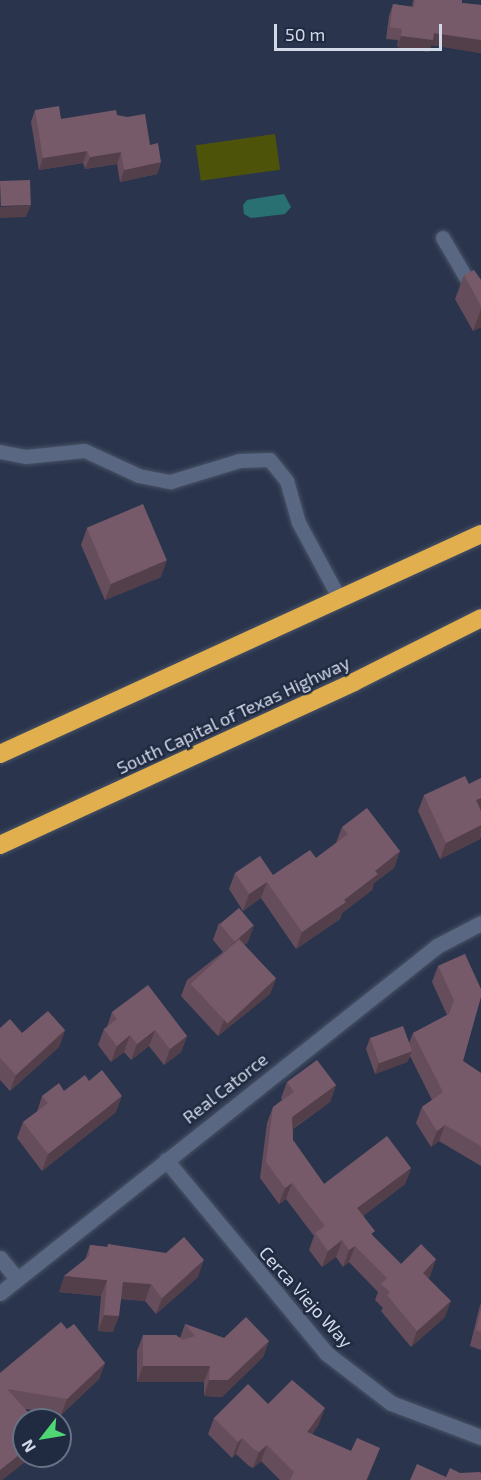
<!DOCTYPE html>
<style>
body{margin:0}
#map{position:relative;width:481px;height:1480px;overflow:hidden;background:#2a354d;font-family:"Exo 2",sans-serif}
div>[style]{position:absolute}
.green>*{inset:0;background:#4d5309;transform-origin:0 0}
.water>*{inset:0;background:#287071}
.roads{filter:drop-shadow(0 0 2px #485265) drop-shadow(0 0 2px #485265)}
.lane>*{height:14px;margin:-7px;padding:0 7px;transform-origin:7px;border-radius:7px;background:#5a6782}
.street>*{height:15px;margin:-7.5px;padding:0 7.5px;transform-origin:7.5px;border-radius:7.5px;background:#5a6782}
.highway>*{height:18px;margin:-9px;padding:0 9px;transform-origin:9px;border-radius:9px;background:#e1af4e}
.wall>*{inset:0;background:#664d5b}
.shaded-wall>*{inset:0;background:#533f4a}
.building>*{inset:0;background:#775a6a;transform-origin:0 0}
span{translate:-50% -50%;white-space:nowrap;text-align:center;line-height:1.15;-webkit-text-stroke:5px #202b42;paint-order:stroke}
.street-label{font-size:18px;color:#d2d9e9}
.north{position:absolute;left:12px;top:1408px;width:60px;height:60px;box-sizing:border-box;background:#202b42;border:2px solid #677185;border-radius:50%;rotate:239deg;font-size:16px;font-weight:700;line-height:24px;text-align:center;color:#d2d9e9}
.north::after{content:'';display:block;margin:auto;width:21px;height:27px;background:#4fd675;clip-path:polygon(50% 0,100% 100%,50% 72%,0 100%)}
.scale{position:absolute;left:274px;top:24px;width:168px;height:27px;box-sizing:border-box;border:3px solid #d2d9e9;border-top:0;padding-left:8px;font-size:18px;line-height:21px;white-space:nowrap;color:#d2d9e9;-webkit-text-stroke:4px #202b42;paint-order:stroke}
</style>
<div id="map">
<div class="green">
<i style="left:275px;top:134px;width:36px;height:80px;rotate:82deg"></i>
</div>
<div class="water">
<i style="clip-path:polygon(284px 194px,291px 207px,285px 214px,251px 218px,244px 214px,243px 205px,247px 200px)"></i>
</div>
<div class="roads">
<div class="lane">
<i style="left:443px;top:238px;width:75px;rotate:59.7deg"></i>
<i style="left:0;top:452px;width:26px;rotate:11deg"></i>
<i style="left:26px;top:457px;width:59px;rotate:-5.8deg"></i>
<i style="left:85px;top:451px;width:60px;rotate:24.8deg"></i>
<i style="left:139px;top:476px;width:33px;rotate:11deg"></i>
<i style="left:171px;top:482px;width:72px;rotate:-16.9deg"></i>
<i style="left:240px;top:461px;width:30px;rotate:-2deg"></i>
<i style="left:270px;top:460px;width:27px;rotate:51deg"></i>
<i style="left:287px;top:481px;width:44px;rotate:74.1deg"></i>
<i style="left:299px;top:523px;width:86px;rotate:61.7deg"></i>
</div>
<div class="street">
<i style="left:166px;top:1160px;width:251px;rotate:50.3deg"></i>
<i style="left:326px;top:1353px;width:82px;rotate:37.6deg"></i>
<i style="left:391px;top:1403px;width:96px;rotate:20.7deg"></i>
<i style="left:0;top:1258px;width:26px;rotate:51deg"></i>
<i style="left:0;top:1293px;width:558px;rotate:-38.45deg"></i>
<i style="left:437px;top:946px;width:50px;rotate:-27.6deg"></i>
</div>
<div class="highway">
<i style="left:0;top:754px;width:529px;rotate:-24.58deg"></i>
<i style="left:0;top:845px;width:390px;rotate:-24.7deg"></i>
<i style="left:354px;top:682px;width:142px;rotate:-26.7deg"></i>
</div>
</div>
<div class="wall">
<i style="clip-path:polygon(413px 0,462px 0,462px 3px,481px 5px,481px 53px,431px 45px,429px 52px,397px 47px,398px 40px,386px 39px,389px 16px,393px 4px,412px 7px)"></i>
<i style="clip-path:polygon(35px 110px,61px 119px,117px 115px,150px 145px,161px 162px,157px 174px,120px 182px,117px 164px,85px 169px,83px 163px,39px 170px,31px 122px)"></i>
<i style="clip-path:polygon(464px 275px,481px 280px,481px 327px,473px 331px,455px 299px)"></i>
<i style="clip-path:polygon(87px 528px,161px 577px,105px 600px,81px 545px)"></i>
<i style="clip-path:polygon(481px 778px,481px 836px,480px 839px,440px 859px,418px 811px,424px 795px,469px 784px)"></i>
<i style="clip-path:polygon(342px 827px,400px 851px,394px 868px,374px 883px,372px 890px,342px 913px,340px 919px,296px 949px,261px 898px,243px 911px,229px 889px,235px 873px,273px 875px,316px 858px,336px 843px)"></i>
<i style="clip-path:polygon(219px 923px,248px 942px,244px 945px,276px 978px,270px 994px,218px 1036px,181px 996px,187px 980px,223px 952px,213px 940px)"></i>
<i style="clip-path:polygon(465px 954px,463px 1061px,481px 1073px,481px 1166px,439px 1141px,431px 1147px,416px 1123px,422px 1107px,432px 1100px,410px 1056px,407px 1062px,375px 1074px,366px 1049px,370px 1038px,409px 1043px,413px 1033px,447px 1015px,432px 982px,438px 966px)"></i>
<i style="clip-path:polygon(112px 1012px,187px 1036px,181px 1052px,164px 1065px,149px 1046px,131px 1060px,124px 1052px,111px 1062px,98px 1045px,104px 1029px,107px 1027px)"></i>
<i style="clip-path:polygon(0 1028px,22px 1033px,65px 1030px,59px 1047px,10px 1091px,0 1080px)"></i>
<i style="clip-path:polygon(89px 1081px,116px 1112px,42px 1171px,17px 1138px,23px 1122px,37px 1112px,42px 1096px,64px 1091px)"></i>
<i style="clip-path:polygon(287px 1082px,336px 1085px,330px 1102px,293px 1129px,293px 1140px,324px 1184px,411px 1168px,405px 1184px,363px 1216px,373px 1236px,401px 1264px,436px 1259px,430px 1276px,428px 1278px,445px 1317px,411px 1347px,381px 1311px,383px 1308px,375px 1300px,378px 1292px,349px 1262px,343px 1267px,336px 1257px,322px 1267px,309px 1250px,314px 1236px,286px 1199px,279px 1204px,260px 1178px,267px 1123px,273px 1107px,282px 1100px,281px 1098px)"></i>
<i style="clip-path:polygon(108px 1244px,198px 1277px,156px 1314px,145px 1301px,121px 1299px,113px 1332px,98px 1331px,101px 1296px,59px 1292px,85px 1260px,90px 1245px,107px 1247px)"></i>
<i style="clip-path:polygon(481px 1303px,481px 1350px,470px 1346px,479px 1309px)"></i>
<i style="clip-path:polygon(185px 1324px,224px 1338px,269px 1341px,263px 1357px,222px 1397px,204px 1396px,204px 1382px,137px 1382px,137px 1351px,143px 1335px,180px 1338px)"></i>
<i style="clip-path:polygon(67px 1329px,105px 1363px,99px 1379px,61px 1415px,26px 1409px,24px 1456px,32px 1456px,2px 1480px,0 1480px,0 1373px)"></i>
<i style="clip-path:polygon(268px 1404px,319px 1424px,312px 1434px,351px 1451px,380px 1448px,367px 1480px,280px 1480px,261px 1461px,253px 1468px,249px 1466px,236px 1454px,232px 1458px,208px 1434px,214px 1418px)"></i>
</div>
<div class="shaded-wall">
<i style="clip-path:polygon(434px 33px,481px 40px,481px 53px,431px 45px,429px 52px,397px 47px,401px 36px)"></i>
<i style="clip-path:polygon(87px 151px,83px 163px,39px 170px,43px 158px)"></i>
<i style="clip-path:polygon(121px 152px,117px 164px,85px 169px,90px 157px)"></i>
<i style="clip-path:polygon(161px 162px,157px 174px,120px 182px,124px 170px)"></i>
<i style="clip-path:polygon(31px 205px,26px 217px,0 218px,0 207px)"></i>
<i style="clip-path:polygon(481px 309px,481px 327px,473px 331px)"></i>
<i style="clip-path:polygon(167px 560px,161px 577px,105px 600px,111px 584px)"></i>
<i style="clip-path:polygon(481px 798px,481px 812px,476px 800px)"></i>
<i style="clip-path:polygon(481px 825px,480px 839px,440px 859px,446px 843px)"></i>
<i style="clip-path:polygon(400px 851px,394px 868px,374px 883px,372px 890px,342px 913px,340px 919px,296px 949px,302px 932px,344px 900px,375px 871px)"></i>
<i style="clip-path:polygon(267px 882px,261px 898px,243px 911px,249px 894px)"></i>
<i style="clip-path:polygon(254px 926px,248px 942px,228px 958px,234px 942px)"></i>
<i style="clip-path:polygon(276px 978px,270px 994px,218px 1036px,224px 1020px)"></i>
<i style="clip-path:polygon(65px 1030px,59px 1047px,10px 1091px,16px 1075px)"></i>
<i style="clip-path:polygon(155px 1030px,149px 1046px,131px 1060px,137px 1044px)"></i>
<i style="clip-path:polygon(130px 1035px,124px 1052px,111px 1062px,117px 1046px)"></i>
<i style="clip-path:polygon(187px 1036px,181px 1052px,164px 1065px,170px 1049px)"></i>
<i style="clip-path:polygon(412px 1051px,407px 1062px,375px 1074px,379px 1062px)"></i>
<i style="clip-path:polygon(336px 1085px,330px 1102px,286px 1133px,292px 1117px)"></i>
<i style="clip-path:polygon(122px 1096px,116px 1112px,42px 1171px,48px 1154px)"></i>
<i style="clip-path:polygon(445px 1125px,439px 1141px,431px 1147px,437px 1131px)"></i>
<i style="clip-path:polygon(411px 1168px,405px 1184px,352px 1224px,357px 1208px)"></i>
<i style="clip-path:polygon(292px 1183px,286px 1199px,279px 1204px,285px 1188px)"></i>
<i style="clip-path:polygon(342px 1240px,336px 1257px,322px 1267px,328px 1251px)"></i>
<i style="clip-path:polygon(355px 1246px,349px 1262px,343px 1267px,349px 1250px)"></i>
<i style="clip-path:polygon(436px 1259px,430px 1276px,417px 1289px,423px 1273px)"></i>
<i style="clip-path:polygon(204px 1260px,198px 1277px,156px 1314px,162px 1298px)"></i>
<i style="clip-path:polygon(64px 1276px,107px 1280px,101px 1296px,59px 1292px)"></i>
<i style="clip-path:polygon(123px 1282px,151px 1284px,145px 1301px,117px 1298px)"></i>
<i style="clip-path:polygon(451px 1301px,445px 1317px,411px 1347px,417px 1331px)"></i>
<i style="clip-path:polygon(104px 1315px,119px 1316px,113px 1332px,98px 1331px)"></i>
<i style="clip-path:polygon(269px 1341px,263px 1357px,222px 1397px,204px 1396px,209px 1380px)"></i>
<i style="clip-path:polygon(105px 1363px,99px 1379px,61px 1415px,67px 1399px)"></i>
<i style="clip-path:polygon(143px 1366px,210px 1366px,204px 1382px,137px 1382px)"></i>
<i style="clip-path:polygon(325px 1408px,319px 1424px,301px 1448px,307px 1432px)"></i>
<i style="clip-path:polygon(242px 1438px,236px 1454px,232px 1458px,238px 1442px)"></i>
<i style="clip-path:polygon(267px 1445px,261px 1461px,253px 1468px,259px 1452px)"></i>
<i style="clip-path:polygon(24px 1451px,24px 1456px,32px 1456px,2px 1480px,0 1480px,0 1470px)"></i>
</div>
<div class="building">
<i style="clip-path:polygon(415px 0,462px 0,462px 3px,481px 5px,481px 40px,434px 33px,433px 40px,401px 36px,402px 29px,390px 27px,393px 4px,414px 7px)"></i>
<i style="clip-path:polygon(59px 106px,61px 119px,116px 110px,117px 115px,127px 117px,145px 114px,150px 145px,158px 143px,161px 162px,124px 170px,121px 152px,90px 157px,87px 151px,43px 158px,35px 110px)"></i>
<i style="left:30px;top:180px;width:25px;height:30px;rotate:88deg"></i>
<i style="clip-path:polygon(474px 270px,481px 280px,481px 306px,464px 275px)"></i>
<i style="left:143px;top:504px;width:61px;height:61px;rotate:67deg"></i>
<i style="clip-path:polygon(465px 776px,469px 784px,481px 778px,481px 798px,476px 800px,481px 811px,481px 825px,446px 843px,424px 795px)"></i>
<i style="clip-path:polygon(367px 808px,400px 851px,375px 871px,378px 874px,344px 900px,346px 902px,302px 932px,267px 882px,249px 894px,235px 873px,260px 856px,273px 875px,310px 850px,316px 858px,348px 834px,342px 827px)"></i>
<i style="left:239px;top:908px;width:23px;height:25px;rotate:50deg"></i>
<i style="left:239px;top:939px;width:54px;height:66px;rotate:47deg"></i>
<i style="clip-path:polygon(465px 954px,481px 989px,481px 997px,463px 1061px,481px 1073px,481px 1146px,445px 1125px,437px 1131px,422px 1107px,443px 1092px,413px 1033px,449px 1014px,454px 1000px,438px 966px)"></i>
<i style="clip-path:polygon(148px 985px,187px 1036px,170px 1049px,155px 1030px,137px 1044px,130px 1035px,117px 1046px,104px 1029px,117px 1019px,112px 1012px)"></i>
<i style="clip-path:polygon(48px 1011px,65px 1030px,16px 1075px,0 1058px,0 1028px,10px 1019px,22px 1033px)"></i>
<i style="left:403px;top:1026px;width:27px;height:35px;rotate:70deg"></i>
<i style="clip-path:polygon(317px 1060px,336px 1085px,292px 1117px,293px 1140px,324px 1184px,387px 1136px,411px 1168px,357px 1208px,375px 1231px,371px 1234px,401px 1264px,421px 1244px,436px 1259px,423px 1273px,451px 1301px,417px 1331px,387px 1295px,390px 1292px,381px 1284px,387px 1278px,355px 1246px,349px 1250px,342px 1240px,328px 1251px,315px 1233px,325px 1226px,292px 1183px,285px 1188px,266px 1162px,273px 1107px,294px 1092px,287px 1082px)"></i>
<i style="clip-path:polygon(102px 1070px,122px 1096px,48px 1154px,23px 1122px,48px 1103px,42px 1096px,59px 1083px,64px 1091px,85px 1075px,89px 1081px)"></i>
<i style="clip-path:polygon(184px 1237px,204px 1260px,162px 1298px,151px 1284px,123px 1282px,119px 1316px,104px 1315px,107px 1280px,64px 1276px,89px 1256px,90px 1245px,108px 1247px,108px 1244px,166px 1253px)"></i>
<i style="clip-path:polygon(481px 1309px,481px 1332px,476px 1330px)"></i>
<i style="clip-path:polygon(246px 1317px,269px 1341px,228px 1380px,209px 1380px,210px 1366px,143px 1366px,143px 1335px,176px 1335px,183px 1340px,195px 1336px,185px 1324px,224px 1338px)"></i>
<i style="clip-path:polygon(61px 1322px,67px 1329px,74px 1324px,105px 1363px,67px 1399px,7px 1389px,35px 1420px,24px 1420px,24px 1451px,0 1470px,0 1373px)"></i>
<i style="clip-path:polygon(292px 1380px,325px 1408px,307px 1432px,351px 1451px,357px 1438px,380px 1448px,366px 1480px,290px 1480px,294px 1472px,267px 1445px,259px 1452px,255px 1450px,242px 1438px,238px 1442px,214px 1418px,248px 1384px,268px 1404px)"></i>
<i style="clip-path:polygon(417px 1464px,446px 1477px,450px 1468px,460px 1473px,480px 1472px,481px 1473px,481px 1480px,410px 1480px)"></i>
</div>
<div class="street-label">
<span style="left:233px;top:715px;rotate:-25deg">South Capital of Texas Highway</span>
<span style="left:225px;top:1088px;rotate:-38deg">Real Catorce</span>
<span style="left:306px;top:1297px;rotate:48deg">Cerca Viejo Way</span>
</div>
<div class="north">N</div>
<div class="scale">50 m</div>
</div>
